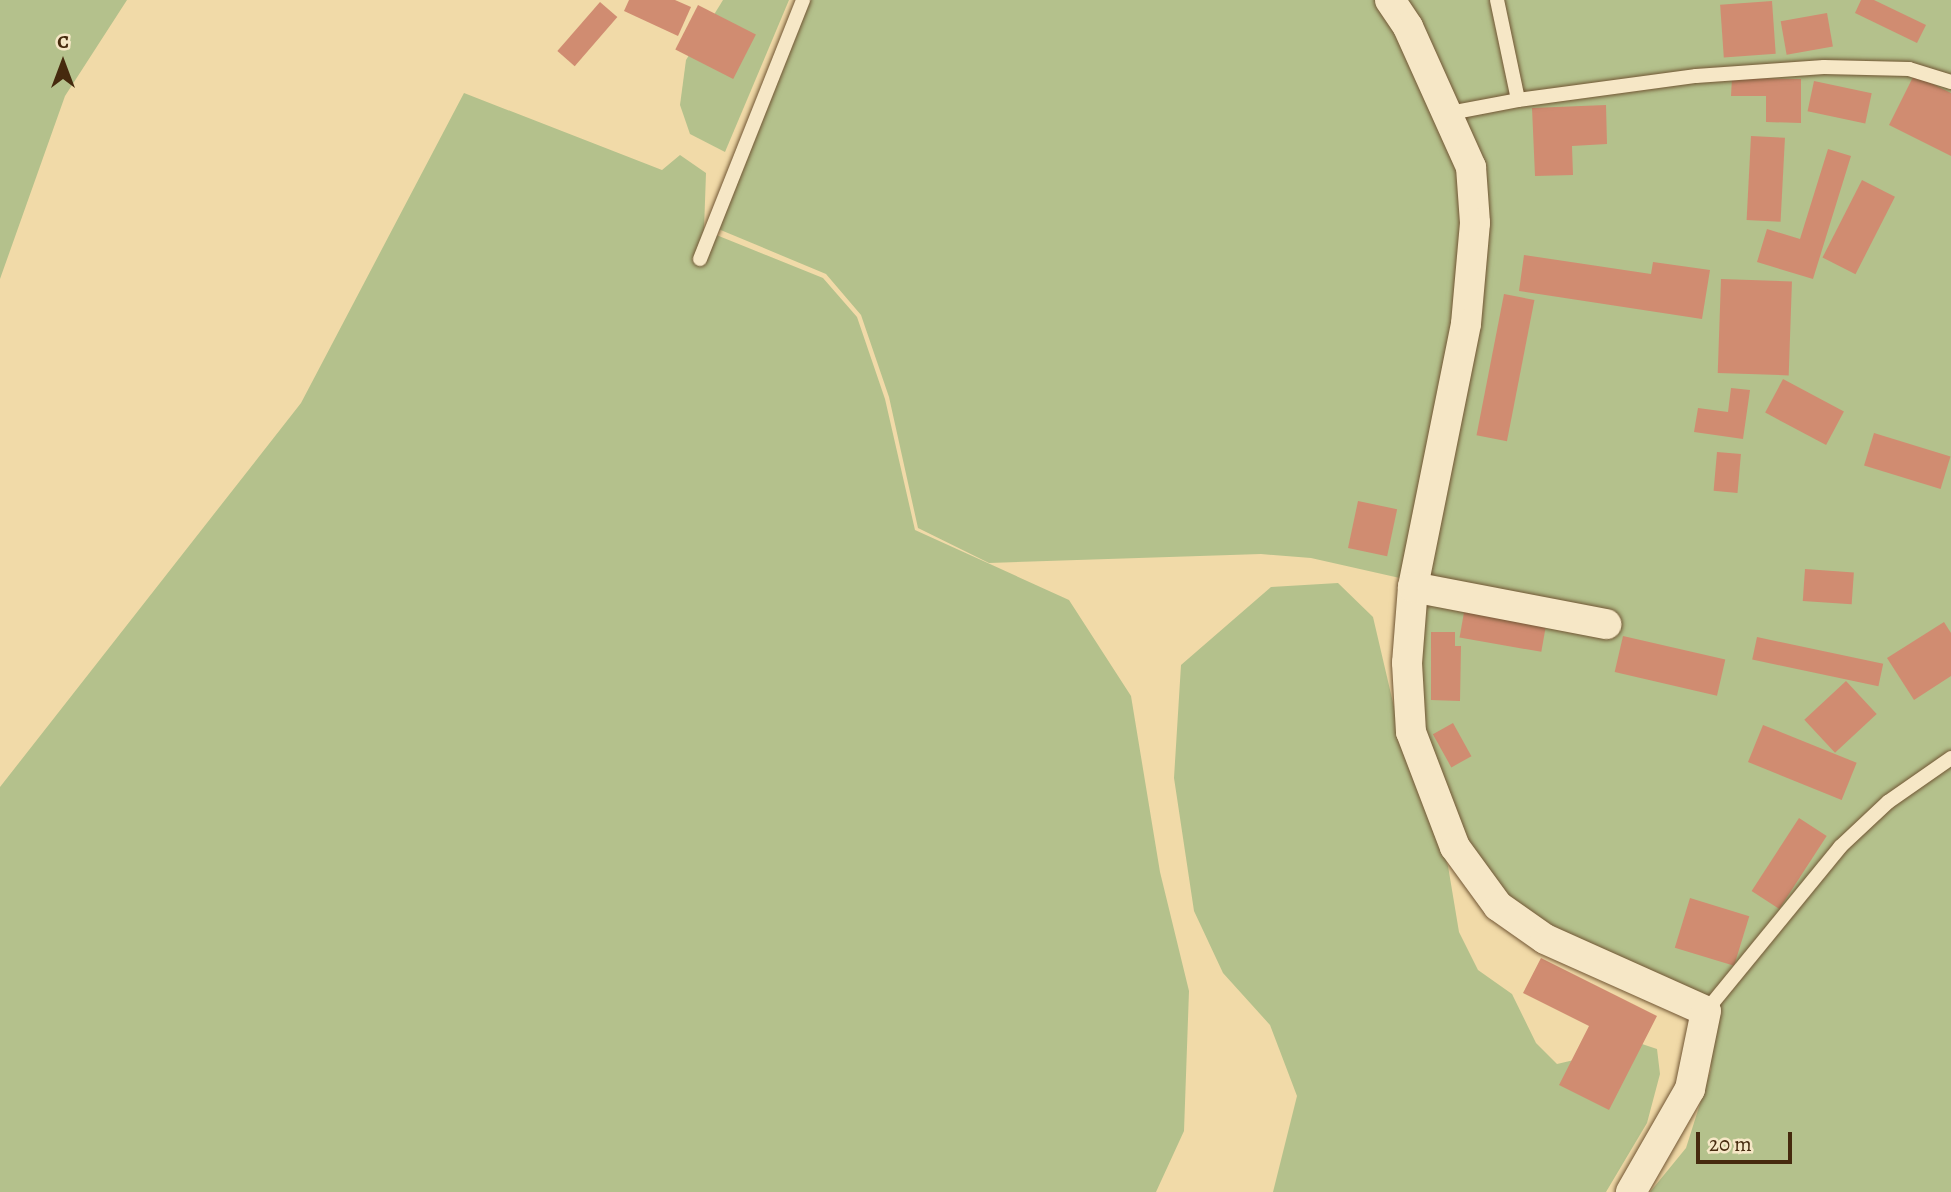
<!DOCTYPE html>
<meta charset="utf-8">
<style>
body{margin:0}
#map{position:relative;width:1951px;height:1192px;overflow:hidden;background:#f1daa8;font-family:Alegreya,serif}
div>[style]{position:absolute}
.green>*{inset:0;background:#b4c18c}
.building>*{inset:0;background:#d08c71;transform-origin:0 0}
.roads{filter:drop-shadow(0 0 2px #715634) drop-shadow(0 0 2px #715634)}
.lane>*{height:14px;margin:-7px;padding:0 7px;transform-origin:7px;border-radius:7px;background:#f6e7c6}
.street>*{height:30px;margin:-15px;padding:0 15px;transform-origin:15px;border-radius:15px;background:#f6e7c6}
span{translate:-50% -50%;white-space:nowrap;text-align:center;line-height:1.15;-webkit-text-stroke:5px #f6e7c6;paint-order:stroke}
.north{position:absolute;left:28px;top:28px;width:70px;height:70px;-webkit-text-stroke:5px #f6e7c6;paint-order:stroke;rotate:0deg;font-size:19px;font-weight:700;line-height:28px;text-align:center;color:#462a0e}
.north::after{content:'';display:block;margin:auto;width:24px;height:32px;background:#462a0e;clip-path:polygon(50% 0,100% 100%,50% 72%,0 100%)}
.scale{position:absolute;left:1696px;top:1132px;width:96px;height:32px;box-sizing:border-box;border:4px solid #462a0e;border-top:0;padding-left:9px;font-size:21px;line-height:24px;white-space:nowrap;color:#462a0e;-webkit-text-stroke:5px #f6e7c6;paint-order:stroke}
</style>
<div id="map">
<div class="green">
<i style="clip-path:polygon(0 0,127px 0,65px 96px,0 279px)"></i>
<i style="clip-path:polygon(723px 0,789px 0,725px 152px,690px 134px,680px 105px,686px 60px)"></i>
<i style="clip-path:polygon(798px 0,1951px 0,1951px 1192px,1650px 1192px,1686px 1148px,1711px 1069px,1708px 1009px,1525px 931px,1457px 841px,1421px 756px,1414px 666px,1422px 583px,1311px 558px,1261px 554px,989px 563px,918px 528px,889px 397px,861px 315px,826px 274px,711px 226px)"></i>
<i style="clip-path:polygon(464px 93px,662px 170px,680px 155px,706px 173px,704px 230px,823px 278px,857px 317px,885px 399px,915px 530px,1069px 600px,1131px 696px,1160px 872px,1189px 991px,1184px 1131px,1156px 1192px,0 1192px,0 787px,301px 403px)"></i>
<i style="clip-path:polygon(1338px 583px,1373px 617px,1398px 724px,1448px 866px,1459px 932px,1478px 970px,1512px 994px,1536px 1043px,1557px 1064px,1642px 1044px,1657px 1049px,1660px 1074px,1647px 1123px,1606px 1192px,1273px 1192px,1297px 1096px,1270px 1025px,1223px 973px,1194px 911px,1174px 778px,1181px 665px,1271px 587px)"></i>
</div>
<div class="building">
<i style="clip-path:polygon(629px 0,675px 0,691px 7px,678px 36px,624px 11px)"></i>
<i style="clip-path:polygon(1861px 0,1874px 0,1926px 25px,1917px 43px,1855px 13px)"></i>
<i style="left:1772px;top:1px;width:53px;height:52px;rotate:86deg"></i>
<i style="left:600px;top:2px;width:23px;height:65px;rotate:41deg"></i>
<i style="left:698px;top:5px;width:65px;height:50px;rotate:27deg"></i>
<i style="left:1827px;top:13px;width:34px;height:47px;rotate:80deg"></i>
<i style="clip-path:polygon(1914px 75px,1951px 93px,1951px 156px,1889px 125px)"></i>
<i style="clip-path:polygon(1732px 78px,1801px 79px,1801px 123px,1766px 122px,1766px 96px,1731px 96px)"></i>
<i style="left:1814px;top:81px;width:59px;height:31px;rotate:12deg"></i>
<i style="clip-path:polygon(1606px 105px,1607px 144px,1572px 146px,1573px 175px,1535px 176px,1532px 108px)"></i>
<i style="left:1751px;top:136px;width:34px;height:84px;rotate:3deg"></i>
<i style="clip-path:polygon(1828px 149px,1851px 156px,1813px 279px,1757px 262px,1767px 229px,1800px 239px)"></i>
<i style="left:1862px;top:180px;width:37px;height:87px;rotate:27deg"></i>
<i style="clip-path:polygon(1524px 255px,1651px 274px,1653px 262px,1710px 270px,1702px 319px,1519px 291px)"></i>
<i style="left:1721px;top:279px;width:71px;height:94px;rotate:2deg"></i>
<i style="left:1504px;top:294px;width:31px;height:144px;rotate:11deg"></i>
<i style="left:1783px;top:379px;width:69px;height:38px;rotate:28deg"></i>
<i style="clip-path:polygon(1731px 388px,1750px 390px,1743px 439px,1694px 432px,1698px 408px,1728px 412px)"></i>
<i style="left:1874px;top:433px;width:80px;height:34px;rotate:17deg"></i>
<i style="left:1717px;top:452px;width:24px;height:39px;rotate:5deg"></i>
<i style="left:1358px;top:501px;width:40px;height:48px;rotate:12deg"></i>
<i style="left:1805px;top:569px;width:49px;height:32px;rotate:4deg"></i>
<i style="left:1466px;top:601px;width:83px;height:37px;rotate:10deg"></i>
<i style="clip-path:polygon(1944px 622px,1951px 633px,1951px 676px,1914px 700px,1887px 658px)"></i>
<i style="clip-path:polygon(1431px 632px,1455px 632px,1455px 646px,1461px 646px,1460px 701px,1431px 700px)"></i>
<i style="left:1623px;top:636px;width:105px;height:37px;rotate:13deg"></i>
<i style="left:1757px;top:637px;width:129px;height:23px;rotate:12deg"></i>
<i style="left:1846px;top:681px;width:45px;height:57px;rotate:47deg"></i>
<i style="left:1453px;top:723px;width:38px;height:23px;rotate:61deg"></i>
<i style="left:1763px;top:725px;width:101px;height:40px;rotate:22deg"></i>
<i style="left:1799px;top:818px;width:33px;height:87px;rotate:33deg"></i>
<i style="left:1690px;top:898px;width:62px;height:52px;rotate:17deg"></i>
<i style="clip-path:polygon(1541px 958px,1657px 1016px,1609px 1110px,1559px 1085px,1589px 1026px,1523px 993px)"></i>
</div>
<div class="roads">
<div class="lane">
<i style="left:1497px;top:0;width:102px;rotate:78.1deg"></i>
<i style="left:1450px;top:113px;width:69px;rotate:-10.8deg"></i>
<i style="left:1518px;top:100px;width:180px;rotate:-7.7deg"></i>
<i style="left:1696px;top:76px;width:128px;rotate:-4deg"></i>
<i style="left:1824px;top:67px;width:85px;rotate:1.3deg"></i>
<i style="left:1909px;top:69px;width:44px;rotate:17.2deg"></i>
<i style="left:700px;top:259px;width:279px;rotate:-68.3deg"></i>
<i style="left:1706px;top:1011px;width:212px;rotate:-50.7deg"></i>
<i style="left:1840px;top:847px;width:66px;rotate:-43.2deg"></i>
<i style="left:1888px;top:802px;width:77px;rotate:-34.9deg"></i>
</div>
<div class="street">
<i style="left:1390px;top:0;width:32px;rotate:56deg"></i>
<i style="left:1408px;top:27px;width:154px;rotate:65.8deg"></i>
<i style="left:1471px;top:167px;width:56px;rotate:85.9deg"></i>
<i style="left:1475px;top:223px;width:101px;rotate:95.1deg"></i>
<i style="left:1466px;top:324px;width:268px;rotate:101.4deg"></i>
<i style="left:1413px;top:587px;width:76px;rotate:94.5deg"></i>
<i style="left:1407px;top:663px;width:69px;rotate:86.7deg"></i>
<i style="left:1411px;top:732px;width:123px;rotate:69.1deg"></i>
<i style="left:1455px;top:847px;width:73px;rotate:53.9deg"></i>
<i style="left:1498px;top:906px;width:57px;rotate:35.1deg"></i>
<i style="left:1545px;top:939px;width:176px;rotate:24.1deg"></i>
<i style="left:1706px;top:1011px;width:80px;rotate:101.6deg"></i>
<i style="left:1690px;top:1089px;width:119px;rotate:119.8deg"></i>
<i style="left:1413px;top:587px;width:197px;rotate:10.9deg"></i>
</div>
</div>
<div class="north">С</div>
<div class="scale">20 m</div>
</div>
